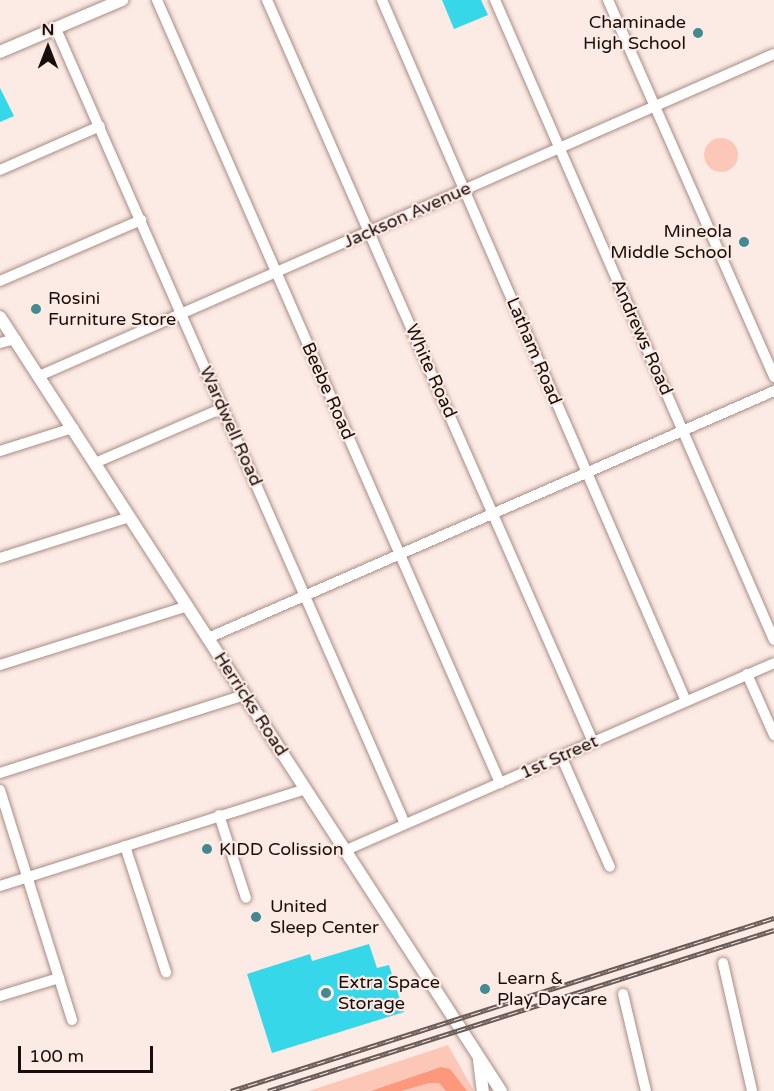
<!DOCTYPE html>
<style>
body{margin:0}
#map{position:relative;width:774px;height:1091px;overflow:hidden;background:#fceae4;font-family:"Varela Round",sans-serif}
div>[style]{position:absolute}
.green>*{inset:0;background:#fdc7b8}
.round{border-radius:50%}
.forest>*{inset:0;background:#fc987c}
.building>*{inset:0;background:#35d7e9}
.roads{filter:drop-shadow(0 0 2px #a98d85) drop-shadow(0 0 2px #a98d85)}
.minor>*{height:10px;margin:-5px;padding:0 5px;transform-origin:5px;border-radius:5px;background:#fff}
.major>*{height:12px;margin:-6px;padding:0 6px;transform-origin:6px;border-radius:6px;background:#fff}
.rail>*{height:5px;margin-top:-2.5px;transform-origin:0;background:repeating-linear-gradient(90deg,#fceae4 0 9px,#695c58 0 18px);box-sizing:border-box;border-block:2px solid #695c58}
.dots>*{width:16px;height:16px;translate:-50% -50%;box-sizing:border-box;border:3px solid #fceae4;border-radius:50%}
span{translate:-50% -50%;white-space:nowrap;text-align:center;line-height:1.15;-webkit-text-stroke:4.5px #fceae4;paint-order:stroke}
.poi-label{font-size:18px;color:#180e0b}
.right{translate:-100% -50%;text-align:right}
.left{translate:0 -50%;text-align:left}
.street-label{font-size:18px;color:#180e0b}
.north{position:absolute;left:18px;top:18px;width:60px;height:60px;-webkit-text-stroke:4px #fceae4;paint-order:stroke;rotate:0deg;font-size:16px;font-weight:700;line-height:24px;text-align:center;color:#180e0b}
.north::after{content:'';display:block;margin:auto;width:21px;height:27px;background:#180e0b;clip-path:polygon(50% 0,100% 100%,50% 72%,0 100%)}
.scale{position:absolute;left:18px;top:1046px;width:135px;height:27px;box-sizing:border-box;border:3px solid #180e0b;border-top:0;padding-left:8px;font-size:18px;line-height:21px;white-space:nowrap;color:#180e0b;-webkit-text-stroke:4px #fceae4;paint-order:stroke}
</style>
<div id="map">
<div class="green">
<i class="round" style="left:704px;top:138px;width:34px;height:34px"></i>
<i style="clip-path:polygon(448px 1045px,474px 1091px,309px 1091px)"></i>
</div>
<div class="forest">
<i style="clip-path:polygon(441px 1067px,450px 1069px,467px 1091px,446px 1091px,439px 1083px,429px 1083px,401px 1091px,371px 1091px)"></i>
</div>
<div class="building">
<i style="clip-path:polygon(442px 0,481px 0,488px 15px,454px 29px)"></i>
<i style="clip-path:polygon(0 88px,14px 116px,0 122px)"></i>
<i style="clip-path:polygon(369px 944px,377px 968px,389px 965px,404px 1012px,272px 1053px,247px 974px,310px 954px,312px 961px)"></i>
</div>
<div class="roads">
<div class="minor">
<i style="left:157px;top:0;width:855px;rotate:66.34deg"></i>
<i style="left:267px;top:0;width:810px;rotate:66.28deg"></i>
<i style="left:382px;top:0;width:764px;rotate:66.56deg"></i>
<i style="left:495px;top:0;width:698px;rotate:66.45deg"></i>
<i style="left:608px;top:0;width:412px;rotate:66.2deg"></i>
<i style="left:56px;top:29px;width:868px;rotate:66.3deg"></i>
<i style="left:0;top:170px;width:109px;rotate:-23.7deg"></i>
<i style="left:0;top:281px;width:154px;rotate:-23.4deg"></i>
<i style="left:0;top:343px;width:16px;rotate:-15deg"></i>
<i style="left:39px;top:376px;width:802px;rotate:-23.66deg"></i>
<i style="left:0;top:451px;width:77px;rotate:-17.5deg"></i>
<i style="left:95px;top:463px;width:139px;rotate:-23.3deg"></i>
<i style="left:0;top:558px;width:136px;rotate:-17.5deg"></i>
<i style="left:208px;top:638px;width:618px;rotate:-23.58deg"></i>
<i style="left:0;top:665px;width:197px;rotate:-17.4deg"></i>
<i style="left:747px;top:674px;width:67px;rotate:66.1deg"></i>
<i style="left:561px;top:756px;width:121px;rotate:66.2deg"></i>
<i style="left:0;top:773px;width:257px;rotate:-17.7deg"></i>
<i style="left:0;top:790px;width:241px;rotate:72.6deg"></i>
<i style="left:219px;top:815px;width:87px;rotate:72deg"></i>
<i style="left:125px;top:846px;width:133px;rotate:72deg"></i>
<i style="left:344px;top:851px;width:469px;rotate:-23.6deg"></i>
<i style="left:0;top:886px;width:321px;rotate:-17.6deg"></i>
<i style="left:723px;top:963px;width:131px;rotate:77.2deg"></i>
<i style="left:623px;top:994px;width:100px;rotate:76.7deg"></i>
<i style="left:0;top:996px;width:62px;rotate:-17deg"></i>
</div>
<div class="major">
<i style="left:0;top:52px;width:133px;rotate:-23.1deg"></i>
<i style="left:0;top:317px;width:922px;rotate:57.09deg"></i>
<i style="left:479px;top:1060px;width:31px;rotate:83deg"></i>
</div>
</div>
<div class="rail">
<i style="left:231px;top:1091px;width:570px;rotate:-17.67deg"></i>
<i style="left:268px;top:1091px;width:531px;rotate:-17.65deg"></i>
</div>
<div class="dots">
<i style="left:698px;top:33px;background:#428992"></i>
<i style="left:744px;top:242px;background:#428992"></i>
<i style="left:36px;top:309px;background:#428992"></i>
<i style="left:207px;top:849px;background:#428992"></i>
<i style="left:256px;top:917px;background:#428992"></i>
<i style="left:485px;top:989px;background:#428992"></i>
<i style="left:326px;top:993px;background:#428992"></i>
</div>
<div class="poi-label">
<span class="right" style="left:686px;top:33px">Chaminade<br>High School</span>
<span class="right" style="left:732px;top:242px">Mineola<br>Middle School</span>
<span class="left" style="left:48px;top:309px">Rosini<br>Furniture Store</span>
<span class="left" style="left:219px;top:849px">KIDD Colission</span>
<span class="left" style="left:270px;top:917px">United<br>Sleep Center</span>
<span class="left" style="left:497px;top:989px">Learn &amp;<br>Play Daycare</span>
<span class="left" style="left:338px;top:993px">Extra Space<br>Storage</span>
</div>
<div class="street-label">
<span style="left:407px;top:215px;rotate:-24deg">Jackson Avenue</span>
<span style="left:642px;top:337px;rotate:66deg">Andrews Road</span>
<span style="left:534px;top:351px;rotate:67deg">Latham Road</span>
<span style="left:431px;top:371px;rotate:66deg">White Road</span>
<span style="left:328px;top:391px;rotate:66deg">Beebe Road</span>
<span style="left:231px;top:426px;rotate:66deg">Wardwell Road</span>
<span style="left:251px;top:704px;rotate:57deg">Herricks Road</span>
<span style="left:559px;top:757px;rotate:-24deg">1st Street</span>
</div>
<div class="north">N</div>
<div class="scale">100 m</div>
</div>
